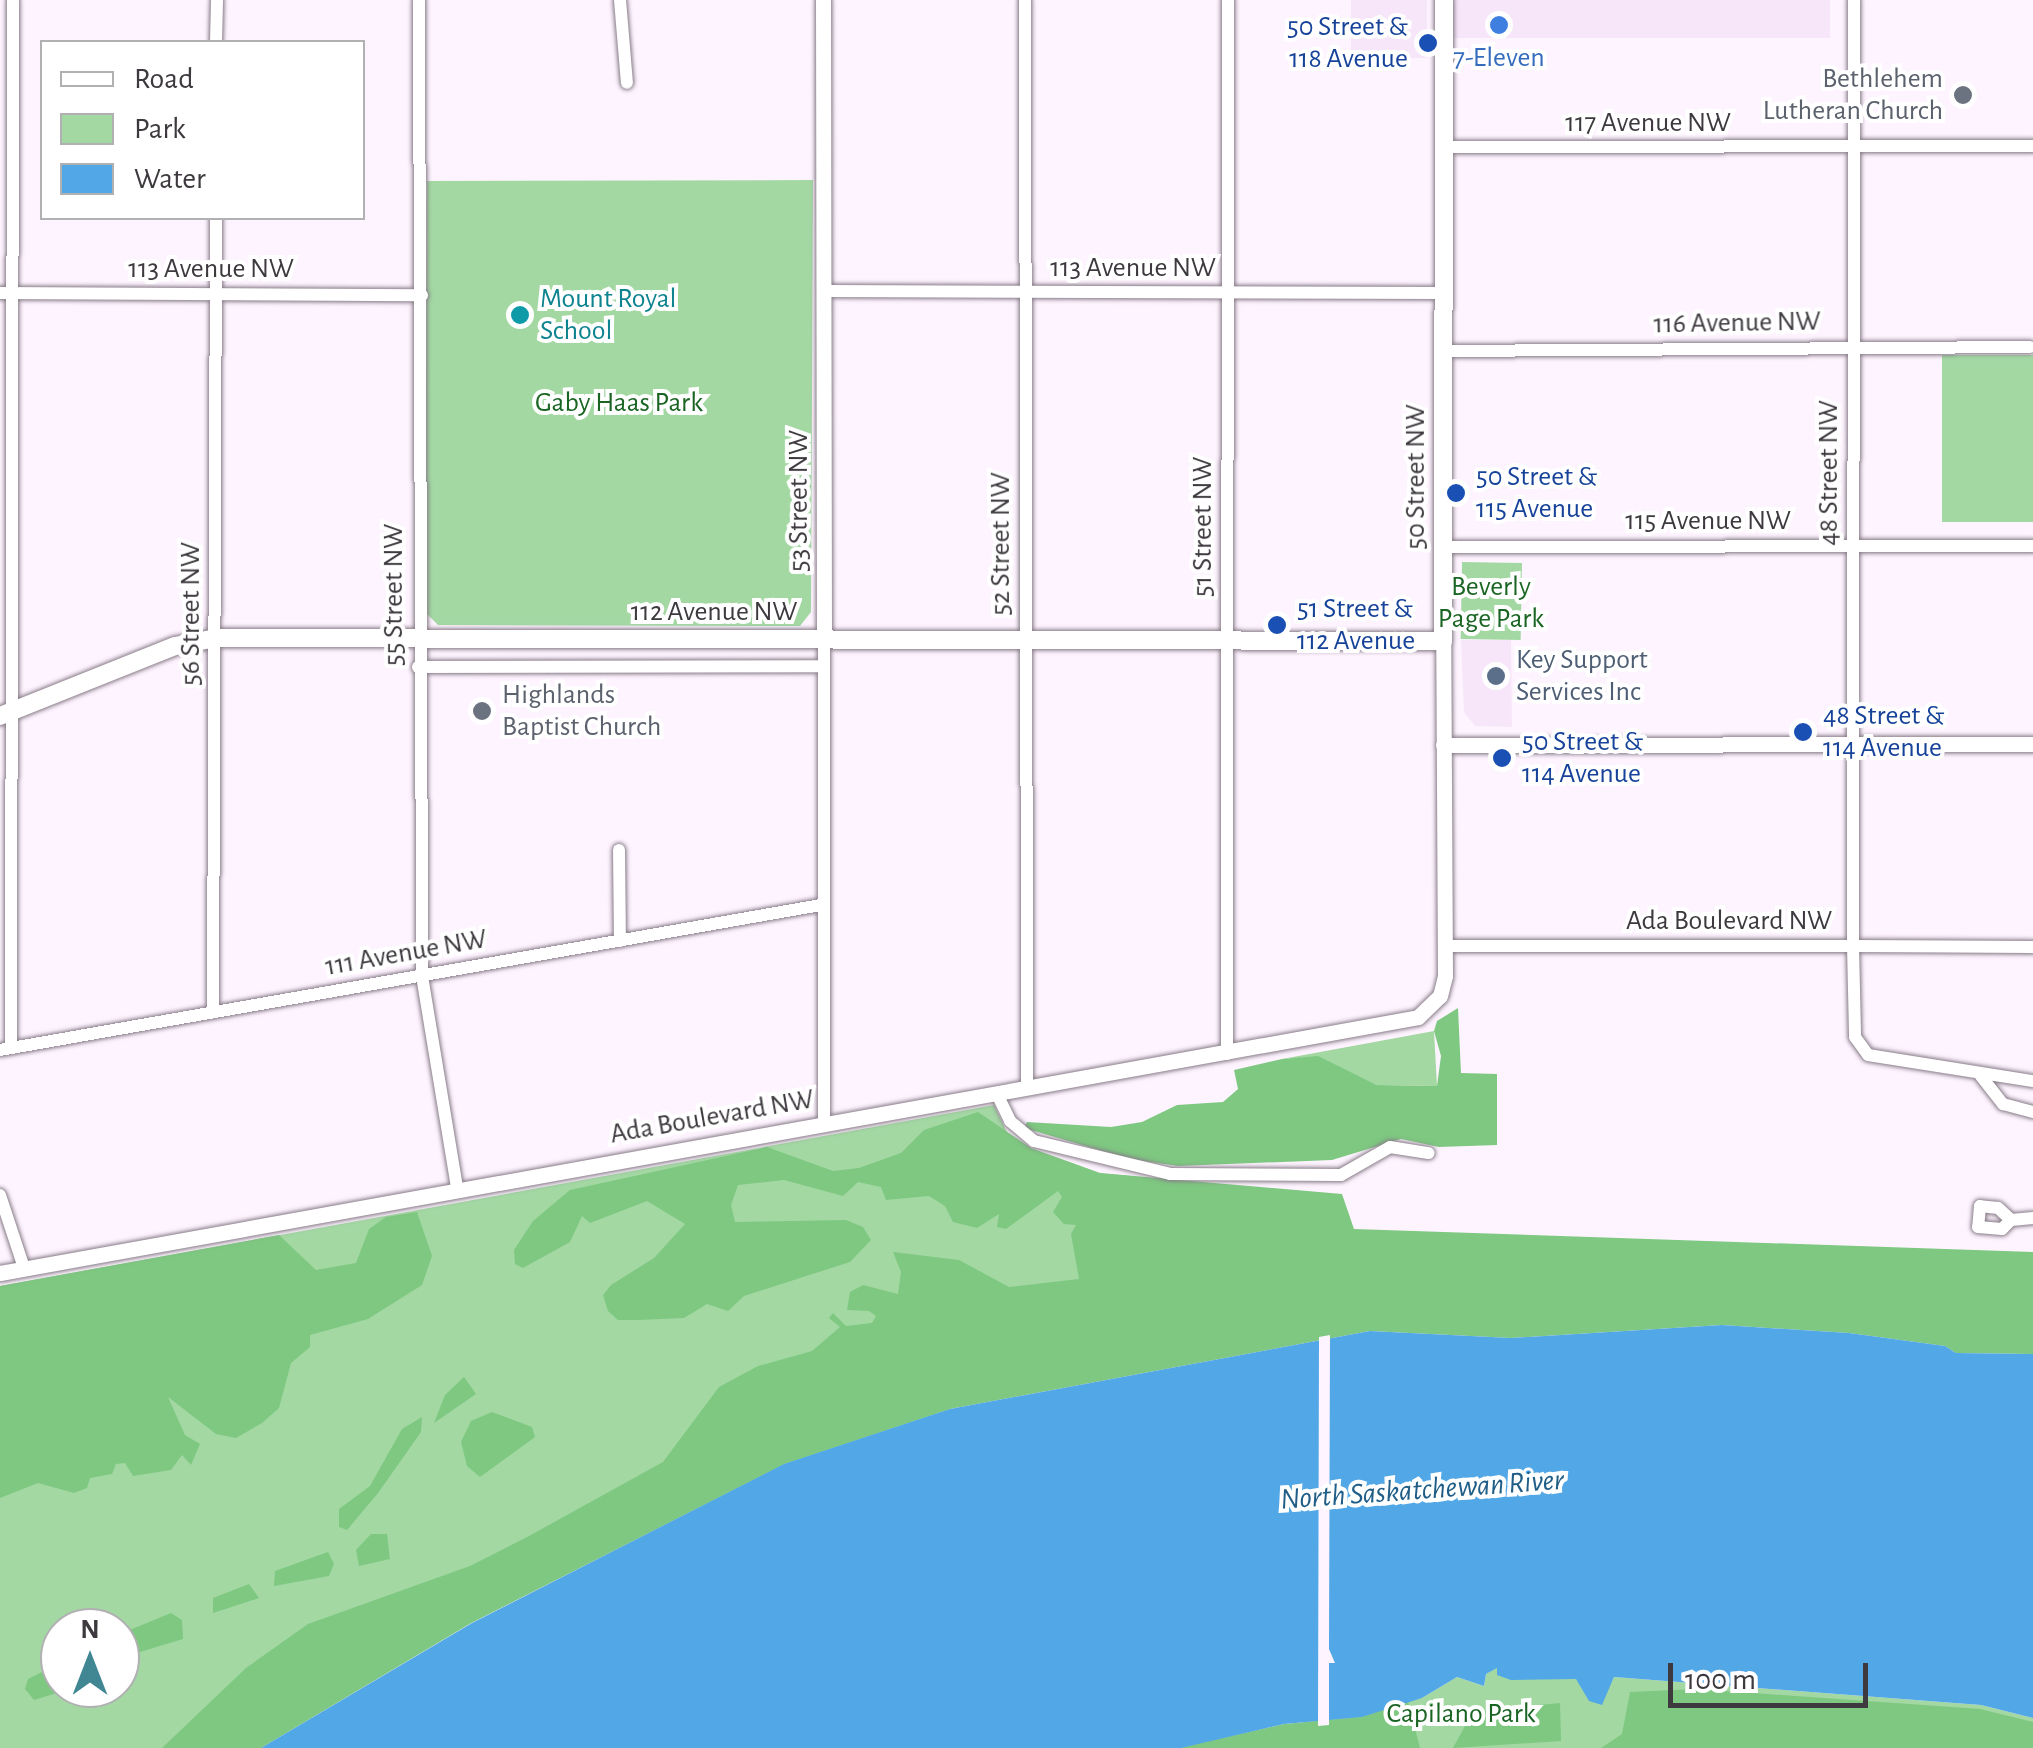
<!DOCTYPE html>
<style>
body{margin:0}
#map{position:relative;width:2033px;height:1748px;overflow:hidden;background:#fef4ff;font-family:"Alegreya Sans",sans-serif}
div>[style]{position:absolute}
.built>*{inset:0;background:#f7e6f9;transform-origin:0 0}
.green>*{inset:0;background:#a3d8a3;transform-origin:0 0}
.forest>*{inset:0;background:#7ec881}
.water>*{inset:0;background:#52a7e6}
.pier>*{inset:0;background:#fef4ff}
.roads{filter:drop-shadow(0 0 2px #877c88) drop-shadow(0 0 2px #877c88)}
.minor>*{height:12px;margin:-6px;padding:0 6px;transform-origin:6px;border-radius:6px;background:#fff}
.tertiary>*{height:15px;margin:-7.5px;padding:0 7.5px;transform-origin:7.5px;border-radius:7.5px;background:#fff}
.secondary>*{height:18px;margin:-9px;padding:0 9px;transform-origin:9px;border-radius:9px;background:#fff}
.dots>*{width:28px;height:28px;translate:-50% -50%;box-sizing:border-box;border:5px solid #fff;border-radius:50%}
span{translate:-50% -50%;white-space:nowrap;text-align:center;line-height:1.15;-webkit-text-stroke:8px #fff;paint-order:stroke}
.transit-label{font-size:28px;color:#164399}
.right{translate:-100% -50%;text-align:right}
.left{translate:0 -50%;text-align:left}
.shop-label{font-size:28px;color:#366cbe}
.worship-label{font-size:28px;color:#5b616d}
.street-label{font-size:28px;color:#3d393e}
.culture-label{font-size:28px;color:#0d838f}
.park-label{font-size:28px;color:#1a6523}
.service-label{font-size:28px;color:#4e5e75}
.water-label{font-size:30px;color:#205d87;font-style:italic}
.legend{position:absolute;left:40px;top:40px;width:325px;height:180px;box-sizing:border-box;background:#fff;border:2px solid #b1b0b2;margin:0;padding:12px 18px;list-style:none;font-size:30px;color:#3d393e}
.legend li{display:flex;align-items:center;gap:20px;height:50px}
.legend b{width:50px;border:2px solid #b1b0b2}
.north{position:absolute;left:40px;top:1608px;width:100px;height:100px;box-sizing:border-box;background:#fff;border:2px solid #b1b0b2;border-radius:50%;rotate:0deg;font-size:28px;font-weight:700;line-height:40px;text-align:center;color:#3d393e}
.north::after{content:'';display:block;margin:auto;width:35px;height:45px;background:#418693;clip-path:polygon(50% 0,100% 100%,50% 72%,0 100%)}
.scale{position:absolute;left:1668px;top:1663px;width:200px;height:45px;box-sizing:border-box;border:5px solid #3d393e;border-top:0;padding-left:12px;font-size:30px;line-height:35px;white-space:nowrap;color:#3d393e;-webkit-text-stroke:8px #fff;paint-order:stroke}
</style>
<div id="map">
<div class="built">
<i style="left:1351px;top:0;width:76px;height:58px"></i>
<i style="left:1453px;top:0;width:377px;height:38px"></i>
<i style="clip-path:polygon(1461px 640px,1511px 640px,1512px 727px,1475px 726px,1464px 712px)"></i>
</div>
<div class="green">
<i style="clip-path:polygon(813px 180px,811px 612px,800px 626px,438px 625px,425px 612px,427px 181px)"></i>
<i style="left:2033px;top:355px;width:167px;height:91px;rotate:90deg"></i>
<i style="left:1522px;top:563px;width:77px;height:60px;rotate:91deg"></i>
<i style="clip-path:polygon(1434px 1031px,1437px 1086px,1377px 1085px,1318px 1057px,1282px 1059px)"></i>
<i style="clip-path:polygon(evenodd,994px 1105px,1007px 1132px,1032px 1149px,1099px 1173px,1161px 1179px,1143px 1220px,950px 1409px,784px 1465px,471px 1623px,260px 1748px,0 1748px,0 1286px,994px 1105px,60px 1628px,120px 1628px,120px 1688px,60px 1688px,60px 1628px)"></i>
<i style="clip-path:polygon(1498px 1667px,1536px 1679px,1577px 1678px,1601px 1704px,1614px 1677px,1981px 1705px,2033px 1718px,2033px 1748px,1181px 1748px,1422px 1698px,1457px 1677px,1484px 1686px,1486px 1674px)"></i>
</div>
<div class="forest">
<i style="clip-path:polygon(1458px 1008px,1461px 1073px,1497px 1074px,1497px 1145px,1439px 1147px,1401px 1139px,1332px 1160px,1178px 1166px,1130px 1159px,1024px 1128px,1027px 1122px,1111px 1127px,1142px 1122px,1177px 1105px,1223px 1102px,1238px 1089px,1234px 1070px,1282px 1059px,1318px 1056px,1377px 1085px,1437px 1086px,1441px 1056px,1434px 1031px,1437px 1021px)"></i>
<i style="clip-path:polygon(978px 1112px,1031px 1148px,1100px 1173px,1342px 1194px,1354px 1229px,2033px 1252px,2033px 1354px,1956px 1353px,1945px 1346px,1849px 1333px,1722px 1325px,1511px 1338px,1370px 1331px,950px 1409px,784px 1464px,471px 1623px,261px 1748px,162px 1748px,246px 1668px,308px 1624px,470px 1566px,529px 1536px,663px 1462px,719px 1387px,758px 1366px,812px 1351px,840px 1327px,829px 1318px,833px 1313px,846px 1326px,872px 1323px,876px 1316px,869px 1311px,847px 1310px,850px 1292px,863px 1285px,898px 1294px,901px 1272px,893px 1252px,959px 1260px,1009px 1287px,1079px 1279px,1071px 1234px,1076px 1225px,1064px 1224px,1053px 1212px,1062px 1197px,1058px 1191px,1006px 1229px,997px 1227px,999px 1214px,977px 1228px,953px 1222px,945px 1206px,929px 1196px,886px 1200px,881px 1187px,858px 1182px,843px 1196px,784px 1180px,738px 1185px,731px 1205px,735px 1222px,846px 1220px,863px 1227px,871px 1240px,850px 1262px,744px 1296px,728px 1311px,707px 1304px,684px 1318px,638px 1320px,618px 1320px,608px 1311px,603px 1295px,611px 1285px,654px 1258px,685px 1224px,647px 1201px,590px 1223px,582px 1216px,570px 1242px,523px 1268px,515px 1264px,514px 1250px,533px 1221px,570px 1190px,767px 1147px,833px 1171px,859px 1168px,901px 1153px,924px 1130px)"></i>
<i style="clip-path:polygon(417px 1212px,432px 1256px,422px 1285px,368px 1319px,310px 1335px,310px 1347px,291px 1363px,279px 1408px,262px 1423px,236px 1438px,216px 1434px,168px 1397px,185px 1435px,200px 1444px,191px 1465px,182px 1455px,171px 1470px,133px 1476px,125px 1463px,116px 1464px,112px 1474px,90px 1478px,87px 1488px,74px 1493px,38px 1483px,0 1498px,0 1286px,279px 1235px,316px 1270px,356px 1263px,369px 1229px,386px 1217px)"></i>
<i style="clip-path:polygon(464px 1377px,476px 1394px,434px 1423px,445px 1395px)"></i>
<i style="clip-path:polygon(492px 1412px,532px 1427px,535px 1437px,480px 1477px,467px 1466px,461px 1442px,471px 1421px)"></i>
<i style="clip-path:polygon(422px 1417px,421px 1432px,378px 1493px,347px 1530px,339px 1527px,339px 1509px,370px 1486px,402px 1429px)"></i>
<i style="clip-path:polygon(371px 1534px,387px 1534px,390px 1559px,359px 1566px,356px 1550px)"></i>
<i style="clip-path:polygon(328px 1552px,334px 1564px,329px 1576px,274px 1586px,275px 1571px)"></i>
<i style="clip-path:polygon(249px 1584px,259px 1598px,213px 1613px,213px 1598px)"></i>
<i style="clip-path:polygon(171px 1613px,182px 1620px,183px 1639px,120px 1658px,120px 1634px)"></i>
<i style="clip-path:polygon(60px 1663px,60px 1688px,73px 1688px,34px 1700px,25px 1689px,28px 1679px)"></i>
<i style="clip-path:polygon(1696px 1689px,1980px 1709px,2033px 1722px,2033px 1748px,1601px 1748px,1622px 1734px,1630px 1692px)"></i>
<i style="clip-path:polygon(1408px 1701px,1420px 1748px,1177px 1748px,1284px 1724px,1362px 1717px)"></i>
<i style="clip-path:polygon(1560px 1703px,1561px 1741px,1453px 1748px,1465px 1726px,1487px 1710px)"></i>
</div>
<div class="water">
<i style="clip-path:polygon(1722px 1325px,1849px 1333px,1945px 1346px,1956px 1353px,2033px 1354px,2033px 1718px,1981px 1705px,1614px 1677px,1602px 1705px,1589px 1701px,1576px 1679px,1511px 1680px,1497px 1675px,1497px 1668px,1486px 1674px,1484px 1686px,1457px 1677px,1422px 1698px,1362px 1717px,1284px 1724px,1181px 1748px,261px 1748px,472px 1623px,784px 1464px,950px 1409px,1370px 1331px,1511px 1338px)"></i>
</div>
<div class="pier">
<i style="clip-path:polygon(1330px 1335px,1329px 1649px,1335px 1663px,1329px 1663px,1329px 1725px,1318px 1726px,1319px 1337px)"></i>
</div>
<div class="roads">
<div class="minor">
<i style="left:419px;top:0;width:976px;rotate:89.82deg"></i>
<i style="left:422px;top:976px;width:215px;rotate:80.6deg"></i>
<i style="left:620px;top:0;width:83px;rotate:85.2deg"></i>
<i style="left:1025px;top:0;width:1088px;rotate:89.89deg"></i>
<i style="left:1854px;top:0;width:946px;rotate:90.06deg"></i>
<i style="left:1853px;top:946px;width:180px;rotate:0.3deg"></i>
<i style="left:216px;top:42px;width:42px;rotate:-88.6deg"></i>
<i style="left:1443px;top:147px;width:590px;rotate:-0.1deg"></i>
<i style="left:824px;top:291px;width:619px;rotate:0.19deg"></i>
<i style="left:0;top:293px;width:422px;rotate:0.3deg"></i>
<i style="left:1443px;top:351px;width:587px;rotate:-0.39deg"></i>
<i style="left:1444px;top:547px;width:589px;rotate:-0.1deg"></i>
<i style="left:824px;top:640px;width:482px;rotate:90deg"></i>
<i style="left:418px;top:667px;width:405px;rotate:-0.1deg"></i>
<i style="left:619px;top:850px;width:91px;rotate:89.4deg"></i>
<i style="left:1445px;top:946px;width:408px"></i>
<i style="left:1853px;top:946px;width:91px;rotate:88.7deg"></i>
<i style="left:1855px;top:1037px;width:22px;rotate:54deg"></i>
<i style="left:1868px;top:1055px;width:167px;rotate:9deg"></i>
<i style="left:213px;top:1011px;width:793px;rotate:-89.78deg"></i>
<i style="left:11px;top:1048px;width:1048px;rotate:-89.89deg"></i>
<i style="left:0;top:1050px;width:834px;rotate:-10.02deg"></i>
<i style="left:1227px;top:1054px;width:1054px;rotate:-89.95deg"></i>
<i style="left:1981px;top:1076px;width:36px;rotate:52deg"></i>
<i style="left:2003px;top:1104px;width:31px;rotate:15deg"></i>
<i style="left:997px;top:1094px;width:30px;rotate:64deg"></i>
<i style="left:1010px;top:1121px;width:31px;rotate:40deg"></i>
<i style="left:1034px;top:1141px;width:140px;rotate:13.6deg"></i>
<i style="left:1170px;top:1174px;width:171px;rotate:0.3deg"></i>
<i style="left:1341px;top:1175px;width:56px;rotate:-29.7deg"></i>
<i style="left:1390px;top:1147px;width:39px;rotate:9deg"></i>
<i style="left:0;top:1195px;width:77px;rotate:71.8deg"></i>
<i style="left:2011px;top:1220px;width:18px;rotate:-137deg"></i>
<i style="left:1998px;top:1208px;width:18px;rotate:-174deg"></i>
<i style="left:1980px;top:1206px;width:21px;rotate:95deg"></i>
<i style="left:1978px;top:1227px;width:24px;rotate:5deg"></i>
<i style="left:2002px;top:1229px;width:13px;rotate:-45deg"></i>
<i style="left:2011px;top:1220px;width:22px;rotate:-5deg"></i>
</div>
<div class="tertiary">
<i style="left:823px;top:0;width:640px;rotate:89.91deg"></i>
<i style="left:1443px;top:745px;width:590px;rotate:-0.1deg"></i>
<i style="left:0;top:1273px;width:1441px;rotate:-10.23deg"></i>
<i style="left:1418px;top:1017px;width:30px;rotate:-44deg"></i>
<i style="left:1440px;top:996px;width:21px;rotate:-76deg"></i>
<i style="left:1445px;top:976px;width:335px;rotate:-90.3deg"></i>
</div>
<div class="secondary">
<i style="left:0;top:716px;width:188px;rotate:-21.8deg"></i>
<i style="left:175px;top:646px;width:42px;rotate:-11deg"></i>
<i style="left:216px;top:638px;width:1227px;rotate:0.14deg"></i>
<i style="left:1443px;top:641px;width:641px;rotate:-89.91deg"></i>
</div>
</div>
<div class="dots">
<i style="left:1499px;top:25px;background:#3f7fe0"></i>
<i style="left:1428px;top:43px;background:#1a4fb4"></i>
<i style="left:1963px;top:95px;background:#6b7280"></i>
<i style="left:520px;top:315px;background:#0f9aa8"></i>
<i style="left:1456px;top:493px;background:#1a4fb4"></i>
<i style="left:1277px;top:625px;background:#1a4fb4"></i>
<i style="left:1496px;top:676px;background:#5c6f8a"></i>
<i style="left:482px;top:711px;background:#6b7280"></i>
<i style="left:1803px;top:732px;background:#1a4fb4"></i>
<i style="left:1502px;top:758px;background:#1a4fb4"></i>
</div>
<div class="transit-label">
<span class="right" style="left:1408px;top:43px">50 Street &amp;<br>118 Avenue</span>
<span class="left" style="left:1476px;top:493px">50 Street &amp;<br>115 Avenue</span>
<span class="left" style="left:1297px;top:625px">51 Street &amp;<br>112 Avenue</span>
<span class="left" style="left:1823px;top:732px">48 Street &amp;<br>114 Avenue</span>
<span class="left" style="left:1522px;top:758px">50 Street &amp;<br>114 Avenue</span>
</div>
<div class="shop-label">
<span style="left:1499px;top:58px">7-Eleven</span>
</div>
<div class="worship-label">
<span class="right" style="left:1943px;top:95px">Bethlehem<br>Lutheran Church</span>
<span class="left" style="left:502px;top:711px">Highlands<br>Baptist Church</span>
</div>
<div class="street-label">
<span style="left:1648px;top:123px">117 Avenue NW</span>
<span style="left:1133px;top:268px">113 Avenue NW</span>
<span style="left:211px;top:269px">113 Avenue NW</span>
<span style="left:1737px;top:323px;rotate:-1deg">116 Avenue NW</span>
<span style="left:1829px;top:473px;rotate:-90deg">48 Street NW</span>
<span style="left:1416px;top:477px;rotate:-90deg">50 Street NW</span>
<span style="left:799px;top:501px;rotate:-90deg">53 Street NW</span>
<span style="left:1708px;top:521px">115 Avenue NW</span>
<span style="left:1203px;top:527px;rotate:-90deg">51 Street NW</span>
<span style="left:1001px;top:544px;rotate:-90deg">52 Street NW</span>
<span style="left:394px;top:595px;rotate:-90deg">55 Street NW</span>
<span style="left:714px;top:612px">112 Avenue NW</span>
<span style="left:191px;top:614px;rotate:-90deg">56 Street NW</span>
<span style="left:1729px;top:921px">Ada Boulevard NW</span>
<span style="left:406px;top:953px;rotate:-10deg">111 Avenue NW</span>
<span style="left:712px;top:1117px;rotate:-10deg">Ada Boulevard NW</span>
</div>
<div class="culture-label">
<span class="left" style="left:540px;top:315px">Mount Royal<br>School</span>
</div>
<div class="park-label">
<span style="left:619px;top:403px">Gaby Haas Park</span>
<span style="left:1491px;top:603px">Beverly<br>Page Park</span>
<span style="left:1461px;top:1714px">Capilano Park</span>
</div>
<div class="service-label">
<span class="left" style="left:1516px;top:676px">Key Support<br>Services Inc</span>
</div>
<div class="water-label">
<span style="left:1422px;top:1490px;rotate:-4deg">North Saskatchewan River</span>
</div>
<ul class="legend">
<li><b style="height:12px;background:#fff"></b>Road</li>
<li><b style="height:28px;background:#a3d8a3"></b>Park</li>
<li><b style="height:28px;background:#52a7e6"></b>Water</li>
</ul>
<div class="north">N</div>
<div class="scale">100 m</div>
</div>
